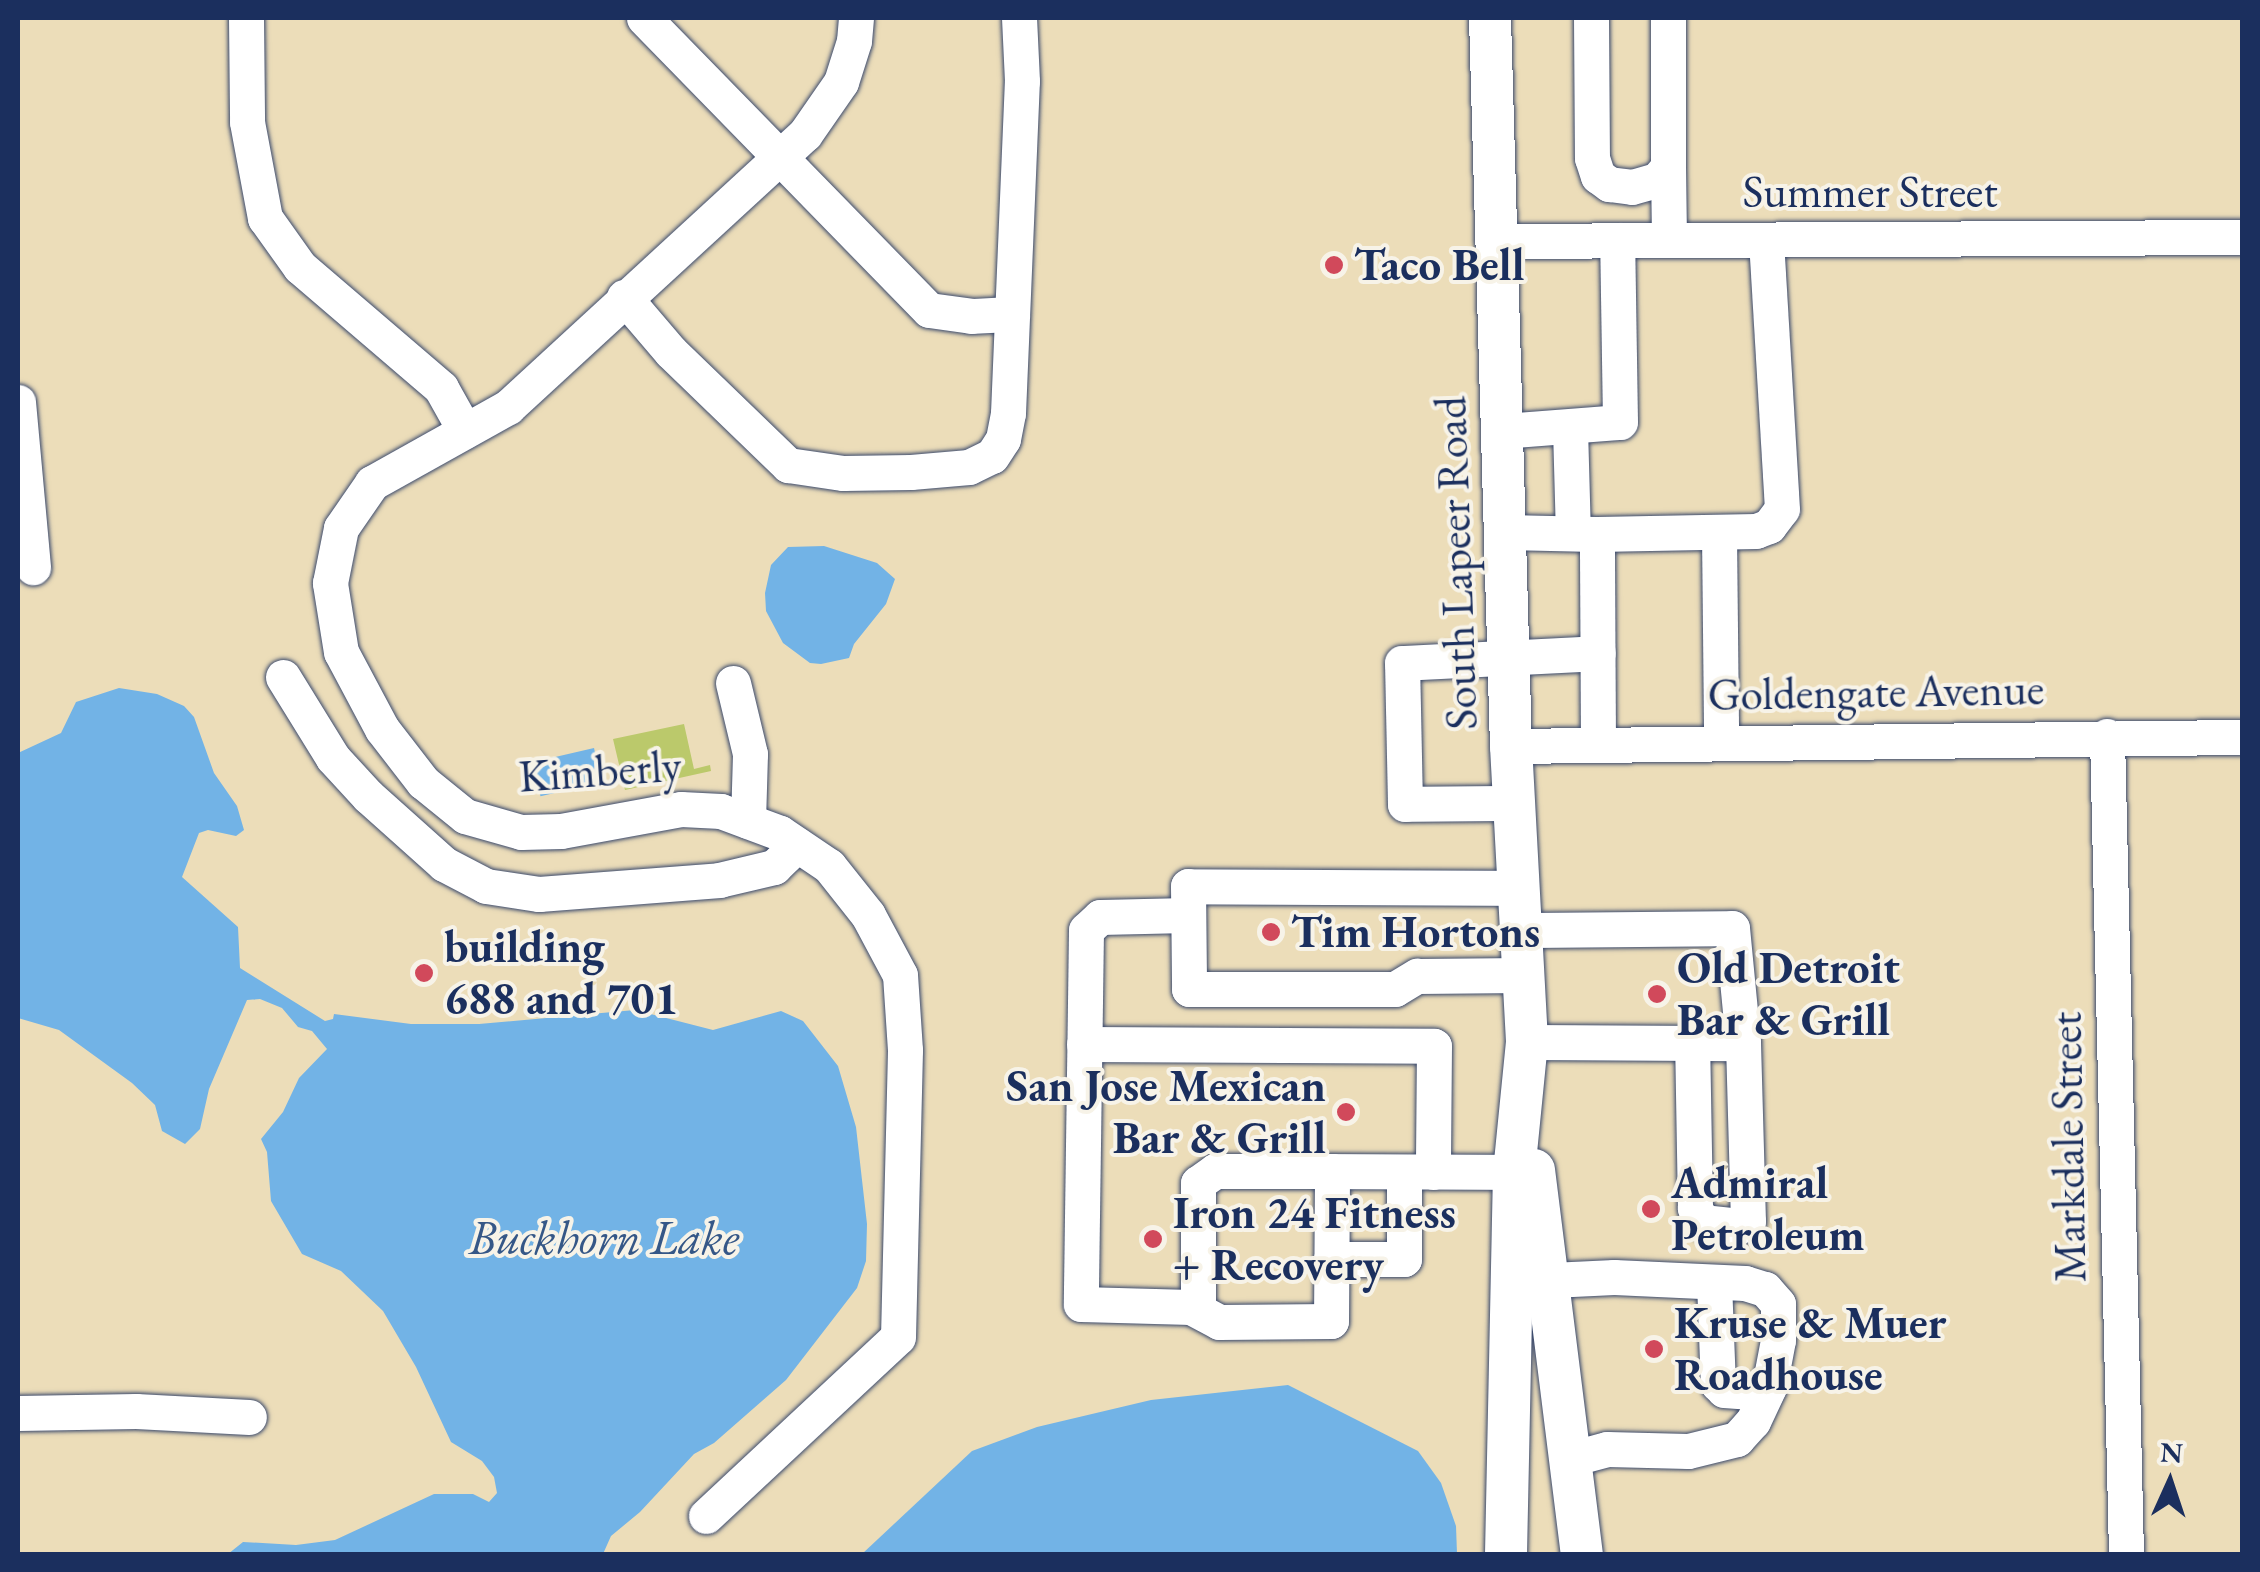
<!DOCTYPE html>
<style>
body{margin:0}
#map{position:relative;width:2260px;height:1572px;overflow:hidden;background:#ecddb9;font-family:"EB Garamond",serif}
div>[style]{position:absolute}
.green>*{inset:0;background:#bbc96b}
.water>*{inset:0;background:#72b3e6;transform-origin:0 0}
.roads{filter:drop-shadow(0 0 2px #3a496c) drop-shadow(0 0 2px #3a496c)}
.minor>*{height:35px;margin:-17.5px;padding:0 17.5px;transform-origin:17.5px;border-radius:17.5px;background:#fff}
.major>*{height:42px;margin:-21px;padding:0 21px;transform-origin:21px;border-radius:21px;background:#fff}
.dots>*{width:28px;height:28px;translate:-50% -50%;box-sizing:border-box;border:5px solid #f7f3e8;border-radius:50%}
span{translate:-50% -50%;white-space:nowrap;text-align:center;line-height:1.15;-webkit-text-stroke:8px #f7f3e8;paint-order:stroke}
.street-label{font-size:45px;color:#1b2f5e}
.poi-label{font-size:45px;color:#1b2f5e;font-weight:700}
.left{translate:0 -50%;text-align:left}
.right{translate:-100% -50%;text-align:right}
.water-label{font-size:48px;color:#355787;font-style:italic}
.frame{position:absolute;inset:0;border:20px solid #1b2f5e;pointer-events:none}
.north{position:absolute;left:2120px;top:1432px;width:100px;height:100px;-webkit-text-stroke:8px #f7f3e8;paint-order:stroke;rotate:3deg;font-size:28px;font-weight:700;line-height:40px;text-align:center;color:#1b2f5e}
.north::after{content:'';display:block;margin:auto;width:35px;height:45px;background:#1b2f5e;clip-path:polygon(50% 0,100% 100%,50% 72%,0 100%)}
</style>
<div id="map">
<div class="green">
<i style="clip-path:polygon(684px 724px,694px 769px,710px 765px,711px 771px,625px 790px,613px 739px)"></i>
</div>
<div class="water">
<i style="clip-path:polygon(824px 546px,877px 563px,895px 579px,886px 604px,854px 644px,849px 658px,821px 664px,810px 663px,783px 643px,766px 611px,765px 593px,771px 565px,788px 547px)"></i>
<i style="clip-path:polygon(119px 688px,157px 694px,184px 706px,194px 717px,214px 773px,237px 806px,244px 830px,236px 836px,208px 830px,199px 833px,182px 877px,238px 927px,240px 968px,325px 1021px,333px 1019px,334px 1014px,411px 1024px,479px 1024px,635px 1010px,713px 1030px,781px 1011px,803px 1021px,838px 1066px,856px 1127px,867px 1224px,866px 1261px,857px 1288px,786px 1380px,714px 1443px,694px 1454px,640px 1512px,611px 1536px,603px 1554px,228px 1554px,243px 1542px,296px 1545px,335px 1540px,434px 1494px,473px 1494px,489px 1502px,497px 1493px,494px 1477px,482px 1461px,451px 1442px,416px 1367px,383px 1311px,341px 1271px,302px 1254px,271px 1201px,267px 1152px,261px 1139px,283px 1112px,299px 1078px,327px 1049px,312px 1031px,298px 1027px,282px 1008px,260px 999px,247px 1000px,209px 1089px,200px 1129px,185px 1144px,162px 1131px,155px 1105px,132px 1083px,59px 1030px,18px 1018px,18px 753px,61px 733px,76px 702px)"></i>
<i style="left:594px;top:748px;width:35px;height:63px;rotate:77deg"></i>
<i style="clip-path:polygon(1288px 1385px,1418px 1451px,1441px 1483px,1456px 1526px,1457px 1554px,862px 1554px,972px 1451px,1037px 1427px,1151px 1400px)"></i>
</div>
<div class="roads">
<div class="minor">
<i style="left:246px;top:18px;width:104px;rotate:89.4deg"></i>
<i style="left:247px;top:122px;width:98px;rotate:79.4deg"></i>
<i style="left:265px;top:218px;width:60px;rotate:54.5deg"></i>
<i style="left:300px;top:267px;width:186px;rotate:40.6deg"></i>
<i style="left:441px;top:388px;width:49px;rotate:60.8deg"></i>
<i style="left:644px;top:18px;width:408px;rotate:45.7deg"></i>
<i style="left:929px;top:310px;width:43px;rotate:7.9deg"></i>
<i style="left:972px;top:316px;width:40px;rotate:-2.9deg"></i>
<i style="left:1591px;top:18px;width:140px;rotate:89.6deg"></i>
<i style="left:1592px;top:158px;width:19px;rotate:72deg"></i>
<i style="left:1598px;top:176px;width:14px;rotate:36deg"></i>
<i style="left:1609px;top:184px;width:23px;rotate:7deg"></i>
<i style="left:1632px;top:187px;width:26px;rotate:-16deg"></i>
<i style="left:1657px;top:180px;width:17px;rotate:-50deg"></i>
<i style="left:1668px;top:167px;width:149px;rotate:-90deg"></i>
<i style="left:1668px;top:167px;width:73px;rotate:89.2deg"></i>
<i style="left:1499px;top:241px;width:743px;rotate:-0.31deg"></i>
<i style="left:624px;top:297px;width:72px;rotate:49.5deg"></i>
<i style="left:671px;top:352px;width:163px;rotate:44deg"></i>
<i style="left:788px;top:465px;width:56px;rotate:8.3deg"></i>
<i style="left:843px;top:473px;width:68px;rotate:-0.8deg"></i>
<i style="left:911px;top:472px;width:58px;rotate:-4.9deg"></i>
<i style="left:969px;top:467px;width:25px;rotate:-26deg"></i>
<i style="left:992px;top:456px;width:20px;rotate:-57deg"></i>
<i style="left:1003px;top:439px;width:26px;rotate:-79deg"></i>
<i style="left:1008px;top:413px;width:332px;rotate:-87.6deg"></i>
<i style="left:1022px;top:81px;width:63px;rotate:-92.7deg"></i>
<i style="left:18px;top:402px;width:166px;rotate:84.8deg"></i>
<i style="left:1570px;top:428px;width:105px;rotate:88.4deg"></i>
<i style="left:1502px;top:431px;width:118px;rotate:-4.4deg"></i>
<i style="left:1620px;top:422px;width:182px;rotate:-90.9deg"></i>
<i style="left:1506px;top:532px;width:89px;rotate:1.3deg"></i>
<i style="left:1719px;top:534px;width:208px;rotate:89.4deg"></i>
<i style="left:283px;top:677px;width:95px;rotate:58.3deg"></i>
<i style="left:333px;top:758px;width:52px;rotate:47.4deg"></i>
<i style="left:368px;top:796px;width:102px;rotate:41.8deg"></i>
<i style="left:444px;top:864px;width:47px;rotate:27.6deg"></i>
<i style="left:486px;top:886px;width:54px;rotate:8.6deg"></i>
<i style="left:539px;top:894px;width:181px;rotate:-4.4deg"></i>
<i style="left:719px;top:880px;width:57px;rotate:-13.3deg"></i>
<i style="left:774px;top:867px;width:32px;rotate:-44deg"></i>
<i style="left:733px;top:683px;width:73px;rotate:76.5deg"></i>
<i style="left:750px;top:754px;width:67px;rotate:91.7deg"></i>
<i style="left:2107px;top:736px;width:818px;rotate:88.67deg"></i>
<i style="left:1598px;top:744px;width:210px;rotate:-90.3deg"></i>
<i style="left:1597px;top:534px;width:159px;rotate:-1.1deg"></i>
<i style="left:1756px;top:531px;width:14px;rotate:-21deg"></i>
<i style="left:1769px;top:526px;width:21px;rotate:-53deg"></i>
<i style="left:1782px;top:509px;width:269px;rotate:-93.4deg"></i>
<i style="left:1511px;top:746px;width:731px;rotate:-0.71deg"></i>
<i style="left:1514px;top:803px;width:109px;rotate:179.5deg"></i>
<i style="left:1405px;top:804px;width:141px;rotate:-91.2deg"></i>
<i style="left:1402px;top:663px;width:196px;rotate:-2.9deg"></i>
<i style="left:1519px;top:888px;width:331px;rotate:-179.7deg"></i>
<i style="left:1188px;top:886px;width:103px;rotate:89.4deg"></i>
<i style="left:1189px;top:989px;width:206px"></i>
<i style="left:1395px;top:989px;width:26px;rotate:-31deg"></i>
<i style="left:1417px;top:976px;width:107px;rotate:-0.5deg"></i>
<i style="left:1188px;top:915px;width:88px;rotate:178.7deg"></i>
<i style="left:1100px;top:917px;width:19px;rotate:137deg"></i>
<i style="left:1086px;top:930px;width:374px;rotate:90.8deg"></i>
<i style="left:1081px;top:1304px;width:110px;rotate:1.6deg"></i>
<i style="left:1191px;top:1307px;width:32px;rotate:28deg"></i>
<i style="left:1219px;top:1322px;width:112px;rotate:-0.5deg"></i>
<i style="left:1331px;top:1321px;width:150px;rotate:-89.6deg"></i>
<i style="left:1332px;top:1171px;width:182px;rotate:0.3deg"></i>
<i style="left:1521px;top:930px;width:211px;rotate:-0.5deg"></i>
<i style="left:1732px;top:928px;width:116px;rotate:84.5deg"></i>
<i style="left:1743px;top:1043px;width:178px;rotate:88.4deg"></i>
<i style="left:1748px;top:1221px;width:9px;rotate:148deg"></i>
<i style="left:1740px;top:1226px;width:38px;rotate:-174deg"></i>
<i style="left:1702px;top:1222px;width:16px;rotate:-117deg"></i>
<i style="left:1695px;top:1208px;width:169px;rotate:-91deg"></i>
<i style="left:1527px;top:1042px;width:216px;rotate:0.3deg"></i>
<i style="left:1084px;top:1044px;width:350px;rotate:0.3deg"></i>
<i style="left:1434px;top:1046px;width:126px;rotate:90.5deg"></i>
<i style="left:1331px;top:1259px;width:73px"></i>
<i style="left:1404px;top:1259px;width:87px;rotate:-90deg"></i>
<i style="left:1551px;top:1280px;width:63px;rotate:-2.7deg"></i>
<i style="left:1614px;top:1277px;width:131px;rotate:2.6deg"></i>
<i style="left:1745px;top:1283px;width:21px;rotate:17deg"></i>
<i style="left:1765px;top:1289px;width:20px;rotate:49deg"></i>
<i style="left:1778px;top:1304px;width:36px;rotate:90deg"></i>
<i style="left:1778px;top:1340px;width:48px;rotate:100.8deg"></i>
<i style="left:1769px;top:1387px;width:38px;rotate:115deg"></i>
<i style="left:1753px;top:1421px;width:24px;rotate:132deg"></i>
<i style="left:1737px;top:1439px;width:50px;rotate:166.2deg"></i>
<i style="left:1688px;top:1451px;width:81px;rotate:-178.6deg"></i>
<i style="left:1607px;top:1449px;width:34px;rotate:165deg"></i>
<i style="left:1714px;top:1282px;width:102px;rotate:87.8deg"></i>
<i style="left:1718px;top:1384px;width:8px;rotate:45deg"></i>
<i style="left:1724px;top:1390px;width:42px;rotate:4.1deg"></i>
<i style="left:1198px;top:1310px;width:127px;rotate:-90deg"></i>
<i style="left:1198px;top:1183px;width:21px;rotate:-35deg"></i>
<i style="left:1215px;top:1171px;width:117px"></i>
<i style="left:18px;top:1413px;width:118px;rotate:-1deg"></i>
<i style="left:136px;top:1411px;width:113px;rotate:3deg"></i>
<i style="left:706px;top:1516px;width:262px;rotate:-43deg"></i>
<i style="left:898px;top:1337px;width:287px;rotate:-88.6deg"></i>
<i style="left:905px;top:1050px;width:75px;rotate:-93.8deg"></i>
<i style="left:900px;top:975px;width:68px;rotate:-118.1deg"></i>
<i style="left:868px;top:915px;width:63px;rotate:-128.5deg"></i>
<i style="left:829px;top:866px;width:59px;rotate:-146deg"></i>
<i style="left:780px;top:833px;width:63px;rotate:-159.6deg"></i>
<i style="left:721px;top:811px;width:40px;rotate:-177.1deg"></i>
<i style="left:681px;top:809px;width:122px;rotate:169.6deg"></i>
<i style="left:561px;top:831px;width:40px;rotate:178.6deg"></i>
<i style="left:521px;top:832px;width:58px;rotate:-164.1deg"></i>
<i style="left:465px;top:816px;width:54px;rotate:-141deg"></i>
<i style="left:423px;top:782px;width:67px;rotate:-127.7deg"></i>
<i style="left:382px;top:729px;width:87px;rotate:-118deg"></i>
<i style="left:341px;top:652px;width:70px;rotate:-99.1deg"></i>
<i style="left:330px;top:583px;width:56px;rotate:-78.7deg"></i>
<i style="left:341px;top:528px;width:55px;rotate:-55.4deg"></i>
<i style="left:372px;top:483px;width:156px;rotate:-29.2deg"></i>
<i style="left:508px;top:407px;width:403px;rotate:-42.6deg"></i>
<i style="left:805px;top:134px;width:63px;rotate:-55.3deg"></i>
<i style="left:841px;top:82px;width:43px;rotate:-72.4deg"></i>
<i style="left:854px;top:41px;width:23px;rotate:-85deg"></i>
</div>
<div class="major">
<i style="left:1490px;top:18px;width:728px;rotate:88.35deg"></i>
<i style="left:1511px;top:746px;width:296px;rotate:86.9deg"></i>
<i style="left:1527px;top:1042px;width:131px;rotate:95.7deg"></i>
<i style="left:1514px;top:1172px;width:382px;rotate:91.2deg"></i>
<i style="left:1534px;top:1170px;width:387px;rotate:82.9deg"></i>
</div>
</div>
<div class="dots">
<i style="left:1334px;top:265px;background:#d1495b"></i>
<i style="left:1271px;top:932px;background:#d1495b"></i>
<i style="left:424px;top:973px;background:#d1495b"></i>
<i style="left:1657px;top:994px;background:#d1495b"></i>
<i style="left:1346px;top:1112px;background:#d1495b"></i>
<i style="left:1651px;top:1209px;background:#d1495b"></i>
<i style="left:1153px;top:1239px;background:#d1495b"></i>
<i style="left:1654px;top:1349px;background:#d1495b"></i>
</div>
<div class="street-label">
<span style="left:1870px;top:192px">Summer Street</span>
<span style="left:1456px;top:563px;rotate:-92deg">South Lapeer Road</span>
<span style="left:1876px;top:692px;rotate:-1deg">Goldengate Avenue</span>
<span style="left:600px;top:771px;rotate:-4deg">Kimberly</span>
<span style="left:2068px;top:1147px;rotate:-91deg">Markdale Street</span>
</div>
<div class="poi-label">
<span class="left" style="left:1354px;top:265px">Taco Bell</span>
<span class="left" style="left:1291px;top:932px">Tim Hortons</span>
<span class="left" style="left:444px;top:973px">building<br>688 and 701</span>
<span class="left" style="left:1677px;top:994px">Old Detroit<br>Bar &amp; Grill</span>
<span class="right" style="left:1326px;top:1112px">San Jose Mexican<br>Bar &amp; Grill</span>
<span class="left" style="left:1671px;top:1209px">Admiral<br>Petroleum</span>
<span class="left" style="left:1173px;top:1239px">Iron 24 Fitness<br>+ Recovery</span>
<span class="left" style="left:1674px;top:1349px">Kruse &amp; Muer<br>Roadhouse</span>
</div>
<div class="water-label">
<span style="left:604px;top:1238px">Buckhorn Lake</span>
</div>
<div class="frame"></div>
<div class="north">N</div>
</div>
